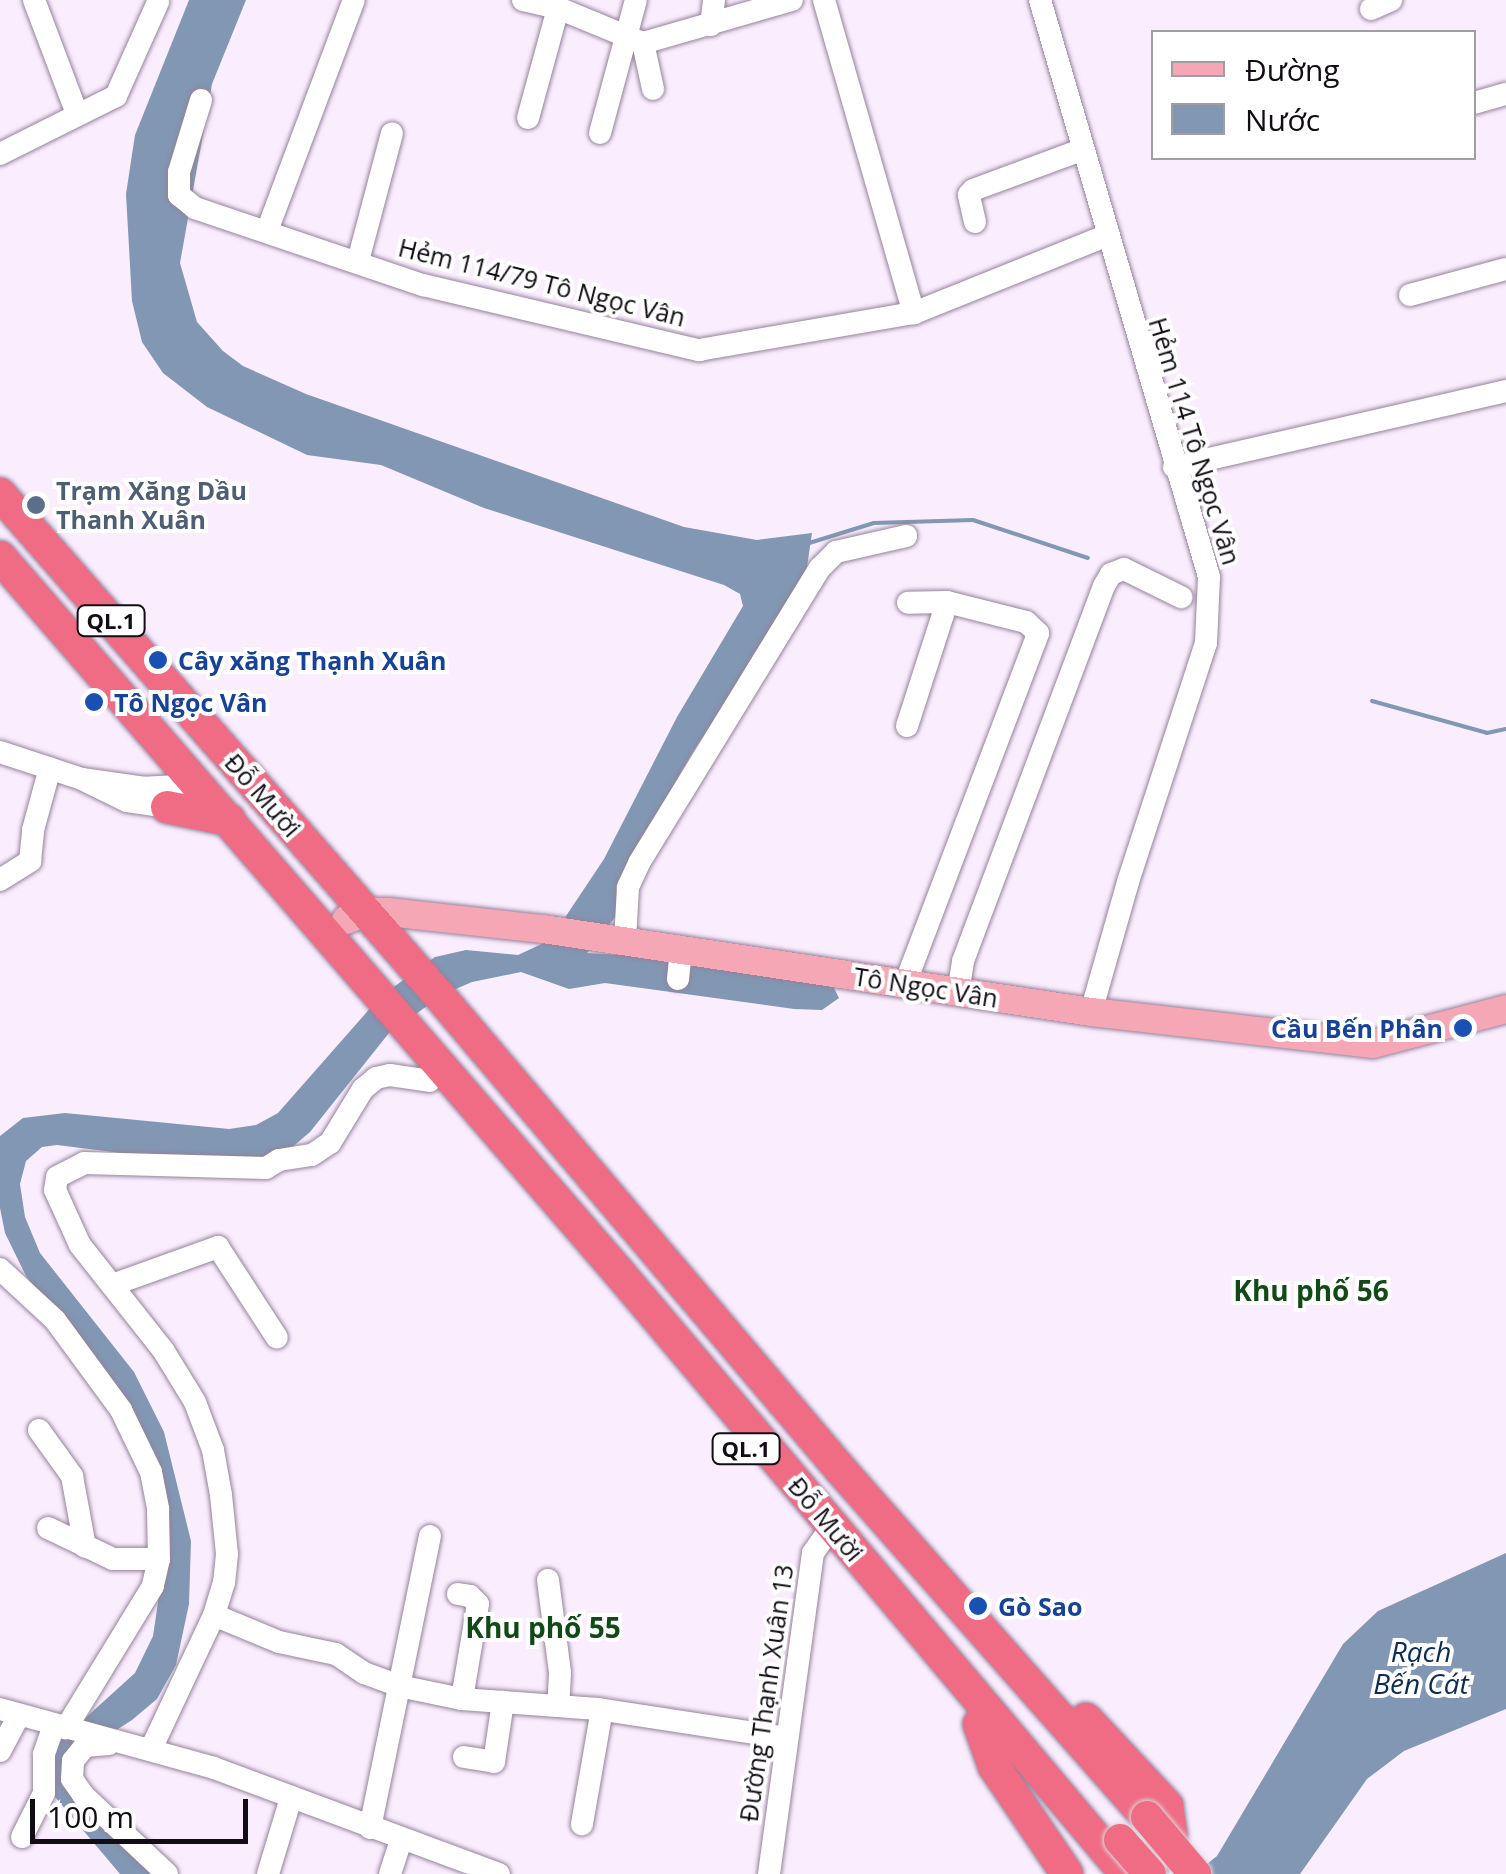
<!DOCTYPE html>
<meta charset="utf-8">
<style>
body{margin:0}
#map{position:relative;width:1506px;height:1874px;overflow:hidden;background:#faedfe;font-family:"Open Sans",sans-serif}
div>[style]{position:absolute}
.water>*{inset:0;background:#8197b3}
.stream>*{height:4px;margin:-2px;padding:0 2px;transform-origin:2px;border-radius:2px;background:#8197b3}
.roads{filter:drop-shadow(0 0 2px #95829b) drop-shadow(0 0 2px #95829b)}
.minor>*{height:22px;margin:-11px;padding:0 11px;transform-origin:11px;border-radius:11px;background:#fff}
.major>*{height:28px;margin:-14px;padding:0 14px;transform-origin:14px;border-radius:14px;background:#f6a7b5}
.highway>*{height:32px;margin:-16px;padding:0 16px;transform-origin:16px;border-radius:16px;background:#f06c84}
.bridges{filter:drop-shadow(0 0 2px #d9d8da) drop-shadow(0 0 2px #d9d8da)}
.highway-bridge>*{height:32px;margin:-16px;padding:0 16px;transform-origin:16px;border-radius:16px;background:#f06c84}
.dots>*{width:28px;height:28px;translate:-50% -50%;box-sizing:border-box;border:5px solid #fff;border-radius:50%}
span{translate:-50% -50%;white-space:nowrap;text-align:center;line-height:1.15;-webkit-text-stroke:8px #fff;paint-order:stroke}
.shield-label span{padding:2px 8px;background:#fff;border:2px solid;border-radius:8px;-webkit-text-stroke-width:0}
.shield-label{font-size:22px;color:#120c15;font-weight:700}
.street-label{font-size:25px;color:#120c15}
.service-label{font-size:25px;color:#4e5e75;font-weight:700}
.left{translate:0 -50%;text-align:left}
.transit-label{font-size:25px;color:#164399;font-weight:700}
.right{translate:-100% -50%;text-align:right}
.neighbourhood-label{font-size:28px;color:#114a17;font-weight:700}
.water-label{font-size:28px;color:#0c2c53;font-style:italic}
.legend{position:absolute;left:1151px;top:30px;width:325px;height:130px;box-sizing:border-box;background:#fff;border:2px solid #a09ea1;margin:0;padding:12px 18px;list-style:none;font-size:30px;color:#120c15}
.legend li{display:flex;align-items:center;gap:20px;height:50px}
.legend b{width:50px;border:2px solid #a09ea1}
.scale{position:absolute;left:30px;top:1799px;width:218px;height:45px;box-sizing:border-box;border:5px solid #120c15;border-top:0;padding-left:12px;font-size:30px;line-height:35px;white-space:nowrap;color:#120c15;-webkit-text-stroke:8px #fff;paint-order:stroke}
</style>
<div id="map">
<div class="water">
<i style="clip-path:polygon(189px 0,246px 0,212px 84px,180px 263px,197px 322px,223px 351px,243px 366px,306px 394px,684px 527px,757px 540px,812px 533px,807px 567px,751px 664px,691px 755px,616px 887px,620px 911px,587px 953px,709px 960px,833px 986px,839px 998px,822px 1010px,794px 1009px,605px 983px,569px 989px,521px 972px,472px 982px,444px 994px,389px 1033px,310px 1132px,283px 1155px,242px 1168px,57px 1145px,42px 1147px,26px 1161px,20px 1184px,25px 1217px,40px 1253px,134px 1372px,164px 1432px,191px 1541px,189px 1604px,176px 1665px,157px 1699px,132px 1720px,73px 1758px,68px 1770px,152px 1874px,120px 1874px,50px 1791px,48px 1770px,61px 1740px,135px 1673px,153px 1636px,162px 1575px,152px 1471px,25px 1274px,5px 1233px,0 1208px,0 1136px,23px 1118px,65px 1113px,229px 1129px,256px 1125px,278px 1113px,380px 997px,435px 957px,466px 950px,518px 955px,550px 940px,604px 859px,677px 717px,743px 606px,740px 594px,724px 585px,484px 508px,381px 465px,307px 455px,207px 407px,163px 373px,142px 342px,132px 301px,126px 194px,135px 135px)"></i>
<i style="clip-path:polygon(1506px 1553px,1506px 1709px,1404px 1751px,1367px 1779px,1300px 1874px,1194px 1874px,1217px 1856px,1343px 1644px,1378px 1611px)"></i>
</div>
<div class="stream">
<i style="left:806px;top:544px;width:71px;rotate:-17.2deg"></i>
<i style="left:874px;top:523px;width:99px;rotate:-1.7deg"></i>
<i style="left:973px;top:520px;width:121px;rotate:18.3deg"></i>
<i style="left:1372px;top:701px;width:119px;rotate:15.5deg"></i>
<i style="left:1487px;top:733px;width:19px;rotate:-12deg"></i>
</div>
<div class="roads">
<div class="minor">
<i style="left:34px;top:0;width:122px;rotate:69.3deg"></i>
<i style="left:523px;top:0;width:36px;rotate:13deg"></i>
<i style="left:558px;top:8px;width:92px;rotate:22.4deg"></i>
<i style="left:643px;top:43px;width:155px;rotate:-16.1deg"></i>
<i style="left:824px;top:0;width:326px;rotate:74deg"></i>
<i style="left:1040px;top:0;width:601px;rotate:73.67deg"></i>
<i style="left:1209px;top:577px;width:66px;rotate:92.6deg"></i>
<i style="left:1206px;top:643px;width:251px;rotate:108.1deg"></i>
<i style="left:1128px;top:882px;width:135px;rotate:105.9deg"></i>
<i style="left:1371px;top:9px;width:22px;rotate:-24deg"></i>
<i style="left:711px;top:25px;width:25px;rotate:-83deg"></i>
<i style="left:643px;top:43px;width:47px;rotate:77.7deg"></i>
<i style="left:201px;top:100px;width:75px;rotate:107deg"></i>
<i style="left:179px;top:172px;width:23px;rotate:90deg"></i>
<i style="left:179px;top:195px;width:21px;rotate:39deg"></i>
<i style="left:195px;top:208px;width:241px;rotate:18.7deg"></i>
<i style="left:423px;top:285px;width:284px;rotate:13.3deg"></i>
<i style="left:699px;top:350px;width:218px;rotate:-9.8deg"></i>
<i style="left:914px;top:313px;width:207px;rotate:-21.9deg"></i>
<i style="left:1474px;top:103px;width:33px;rotate:-16deg"></i>
<i style="left:528px;top:118px;width:114px;rotate:-74.7deg"></i>
<i style="left:600px;top:133px;width:138px;rotate:-74.9deg"></i>
<i style="left:0;top:154px;width:130px;rotate:-26.6deg"></i>
<i style="left:116px;top:96px;width:103px;rotate:-65.9deg"></i>
<i style="left:975px;top:222px;width:28px;rotate:-103deg"></i>
<i style="left:969px;top:195px;width:6px;rotate:-51deg"></i>
<i style="left:973px;top:190px;width:115px;rotate:-20.3deg"></i>
<i style="left:267px;top:231px;width:247px;rotate:-69.4deg"></i>
<i style="left:358px;top:261px;width:132px;rotate:-75.1deg"></i>
<i style="left:1410px;top:295px;width:99px;rotate:-15.2deg"></i>
<i style="left:1174px;top:467px;width:341px;rotate:-12.9deg"></i>
<i style="left:907px;top:726px;width:130px;rotate:-72.1deg"></i>
<i style="left:0;top:752px;width:86px;rotate:18.2deg"></i>
<i style="left:82px;top:779px;width:50px;rotate:26.1deg"></i>
<i style="left:127px;top:801px;width:40px;rotate:8.5deg"></i>
<i style="left:167px;top:807px;width:16px;rotate:-47deg"></i>
<i style="left:178px;top:795px;width:9px;rotate:-90deg"></i>
<i style="left:178px;top:786px;width:33px;rotate:177deg"></i>
<i style="left:145px;top:788px;width:64px;rotate:-171.9deg"></i>
<i style="left:0;top:880px;width:36px;rotate:-32deg"></i>
<i style="left:30px;top:861px;width:31px;rotate:-84deg"></i>
<i style="left:33px;top:830px;width:64px;rotate:-74.7deg"></i>
<i style="left:625px;top:941px;width:54px;rotate:-86.8deg"></i>
<i style="left:628px;top:887px;width:26px;rotate:-65deg"></i>
<i style="left:639px;top:863px;width:346px;rotate:-58.5deg"></i>
<i style="left:820px;top:568px;width:23px;rotate:-45deg"></i>
<i style="left:836px;top:552px;width:72px;rotate:-12.9deg"></i>
<i style="left:678px;top:979px;width:30px;rotate:-84deg"></i>
<i style="left:905px;top:984px;width:375px;rotate:-69.2deg"></i>
<i style="left:1038px;top:633px;width:16px;rotate:-137deg"></i>
<i style="left:1026px;top:622px;width:81px;rotate:-165.8deg"></i>
<i style="left:947px;top:602px;width:39px;rotate:179deg"></i>
<i style="left:958px;top:993px;width:32px;rotate:-81deg"></i>
<i style="left:963px;top:961px;width:401px;rotate:-69.4deg"></i>
<i style="left:1104px;top:586px;width:14px;rotate:-60deg"></i>
<i style="left:1111px;top:574px;width:14px;rotate:-21deg"></i>
<i style="left:1124px;top:569px;width:64px;rotate:26.2deg"></i>
<i style="left:0;top:1269px;width:75px;rotate:42.8deg"></i>
<i style="left:55px;top:1320px;width:112px;rotate:53.7deg"></i>
<i style="left:121px;top:1410px;width:69px;rotate:64.2deg"></i>
<i style="left:151px;top:1472px;width:38px;rotate:79deg"></i>
<i style="left:158px;top:1509px;width:50px;rotate:88.9deg"></i>
<i style="left:159px;top:1559px;width:28px;rotate:103deg"></i>
<i style="left:153px;top:1586px;width:167px;rotate:121.5deg"></i>
<i style="left:112px;top:1285px;width:113px;rotate:-19.7deg"></i>
<i style="left:218px;top:1247px;width:108px;rotate:57deg"></i>
<i style="left:39px;top:1430px;width:57px;rotate:54.3deg"></i>
<i style="left:72px;top:1476px;width:72px;rotate:79.6deg"></i>
<i style="left:48px;top:1528px;width:72px;rotate:25.5deg"></i>
<i style="left:113px;top:1559px;width:46px"></i>
<i style="left:548px;top:1580px;width:94px;rotate:82.6deg"></i>
<i style="left:560px;top:1673px;width:33px;rotate:93deg"></i>
<i style="left:458px;top:1594px;width:12px;rotate:9deg"></i>
<i style="left:470px;top:1596px;width:11px;rotate:45deg"></i>
<i style="left:478px;top:1604px;width:96px;rotate:99.6deg"></i>
<i style="left:214px;top:1615px;width:70px;rotate:22.6deg"></i>
<i style="left:279px;top:1642px;width:58px;rotate:11.9deg"></i>
<i style="left:336px;top:1654px;width:34px;rotate:34deg"></i>
<i style="left:364px;top:1673px;width:37px;rotate:20deg"></i>
<i style="left:399px;top:1686px;width:64px;rotate:11.7deg"></i>
<i style="left:462px;top:1699px;width:136px;rotate:4.2deg"></i>
<i style="left:598px;top:1709px;width:7px;rotate:63deg"></i>
<i style="left:601px;top:1715px;width:111px;rotate:99.9deg"></i>
<i style="left:0;top:1709px;width:222px;rotate:15.4deg"></i>
<i style="left:214px;top:1768px;width:304px;rotate:20.4deg"></i>
<i style="left:598px;top:1709px;width:191px;rotate:8.7deg"></i>
<i style="left:109px;top:1744px;width:24px;rotate:175deg"></i>
<i style="left:85px;top:1746px;width:19px;rotate:129deg"></i>
<i style="left:73px;top:1761px;width:18px;rotate:93deg"></i>
<i style="left:72px;top:1779px;width:19px;rotate:55deg"></i>
<i style="left:83px;top:1795px;width:115px;rotate:43.2deg"></i>
<i style="left:151px;top:1749px;width:148px;rotate:-64.8deg"></i>
<i style="left:214px;top:1615px;width:34px;rotate:-73deg"></i>
<i style="left:224px;top:1583px;width:29px;rotate:-84deg"></i>
<i style="left:227px;top:1554px;width:59px;rotate:-95.8deg"></i>
<i style="left:221px;top:1495px;width:46px;rotate:-100.1deg"></i>
<i style="left:213px;top:1450px;width:51px;rotate:-110.6deg"></i>
<i style="left:195px;top:1402px;width:61px;rotate:-121.6deg"></i>
<i style="left:163px;top:1350px;width:134px;rotate:-128.3deg"></i>
<i style="left:80px;top:1245px;width:60px;rotate:-114.4deg"></i>
<i style="left:55px;top:1190px;width:13px;rotate:-81deg"></i>
<i style="left:57px;top:1177px;width:30px;rotate:-27deg"></i>
<i style="left:84px;top:1163px;width:182px;rotate:1.6deg"></i>
<i style="left:266px;top:1168px;width:15px;rotate:-32deg"></i>
<i style="left:279px;top:1160px;width:33px;rotate:-9deg"></i>
<i style="left:312px;top:1155px;width:22px;rotate:-34deg"></i>
<i style="left:330px;top:1143px;width:63px;rotate:-58.6deg"></i>
<i style="left:363px;top:1089px;width:17px;rotate:-40deg"></i>
<i style="left:376px;top:1078px;width:14px;rotate:-12deg"></i>
<i style="left:390px;top:1075px;width:40px;rotate:8.5deg"></i>
<i style="left:0;top:1751px;width:40px;rotate:-62deg"></i>
<i style="left:464px;top:1757px;width:30px;rotate:9deg"></i>
<i style="left:494px;top:1762px;width:61px;rotate:-81.5deg"></i>
<i style="left:370px;top:1828px;width:298px;rotate:-78.4deg"></i>
<i style="left:22px;top:1837px;width:49px;rotate:-63.4deg"></i>
<i style="left:44px;top:1793px;width:39px;rotate:-90deg"></i>
<i style="left:44px;top:1754px;width:31px;rotate:-71deg"></i>
<i style="left:268px;top:1874px;width:79px;rotate:-73.2deg"></i>
<i style="left:390px;top:1874px;width:36px;rotate:-72deg"></i>
<i style="left:769px;top:1874px;width:324px;rotate:-82.2deg"></i>
<i style="left:813px;top:1553px;width:33px;rotate:-55deg"></i>
</div>
<div class="major">
<i style="left:346px;top:920px;width:21px;rotate:-23deg"></i>
<i style="left:365px;top:912px;width:23px"></i>
<i style="left:388px;top:912px;width:156px;rotate:6.3deg"></i>
<i style="left:543px;top:929px;width:554px;rotate:8.61deg"></i>
<i style="left:1091px;top:1012px;width:284px;rotate:6.5deg"></i>
<i style="left:1373px;top:1044px;width:138px;rotate:-14.7deg"></i>
</div>
<div class="highway">
<i style="left:0;top:494px;width:673px;rotate:48.8deg"></i>
<i style="left:443px;top:1000px;width:616px;rotate:49.74deg"></i>
<i style="left:841px;top:1470px;width:463px;rotate:48.6deg"></i>
<i style="left:0;top:557px;width:949px;rotate:49.14deg"></i>
<i style="left:621px;top:1275px;width:783px;rotate:49.87deg"></i>
<i style="left:167px;top:807px;width:64px;rotate:11.7deg"></i>
<i style="left:1086px;top:1719px;width:119px;rotate:47deg"></i>
<i style="left:1167px;top:1806px;width:30px;rotate:82deg"></i>
<i style="left:1171px;top:1836px;width:45px;rotate:123.3deg"></i>
<i style="left:979px;top:1724px;width:45px;rotate:70.3deg"></i>
<i style="left:994px;top:1766px;width:130px;rotate:55.9deg"></i>
</div>
</div>
<div class="bridges">
<div class="highway-bridge">
<i style="left:1147px;top:1817px;width:75px;rotate:49.9deg"></i>
<i style="left:1120px;top:1840px;width:45px;rotate:48.6deg"></i>
</div>
</div>
<div class="dots">
<i style="left:36px;top:505px;background:#5c6f8a"></i>
<i style="left:158px;top:660px;background:#1a4fb4"></i>
<i style="left:94px;top:702px;background:#1a4fb4"></i>
<i style="left:1463px;top:1028px;background:#1a4fb4"></i>
<i style="left:978px;top:1606px;background:#1a4fb4"></i>
</div>
<div class="shield-label">
<span style="left:111px;top:621px">QL.1</span>
<span style="left:746px;top:1449px">QL.1</span>
</div>
<div class="street-label">
<span style="left:542px;top:282px;rotate:14deg">Hẻm 114/79 Tô Ngọc Vân</span>
<span style="left:1195px;top:441px;rotate:73deg">Hẻm 114 Tô Ngọc Vân</span>
<span style="left:263px;top:795px;rotate:49deg">Đỗ Mười</span>
<span style="left:926px;top:987px;rotate:9deg">Tô Ngọc Vân</span>
<span style="left:826px;top:1519px;rotate:50deg">Đỗ Mười</span>
<span style="left:766px;top:1693px;rotate:-82deg">Đường Thạnh Xuân 13</span>
</div>
<div class="service-label">
<span class="left" style="left:56px;top:505px">Trạm Xăng Dầu<br>Thanh Xuân</span>
</div>
<div class="transit-label">
<span class="left" style="left:178px;top:660px">Cây xăng Thạnh Xuân</span>
<span class="left" style="left:114px;top:702px">Tô Ngọc Vân</span>
<span class="right" style="left:1443px;top:1028px">Cầu Bến Phân</span>
<span class="left" style="left:998px;top:1606px">Gò Sao</span>
</div>
<div class="neighbourhood-label">
<span style="left:1311px;top:1290px">Khu phố 56</span>
<span style="left:543px;top:1627px">Khu phố 55</span>
</div>
<div class="water-label">
<span style="left:1421px;top:1667px">Rạch<br>Bến Cát</span>
</div>
<ul class="legend">
<li><b style="height:12px;background:#f6a7b5"></b>Đường</li>
<li><b style="height:28px;background:#8197b3"></b>Nước</li>
</ul>
<div class="scale">100 m</div>
</div>
